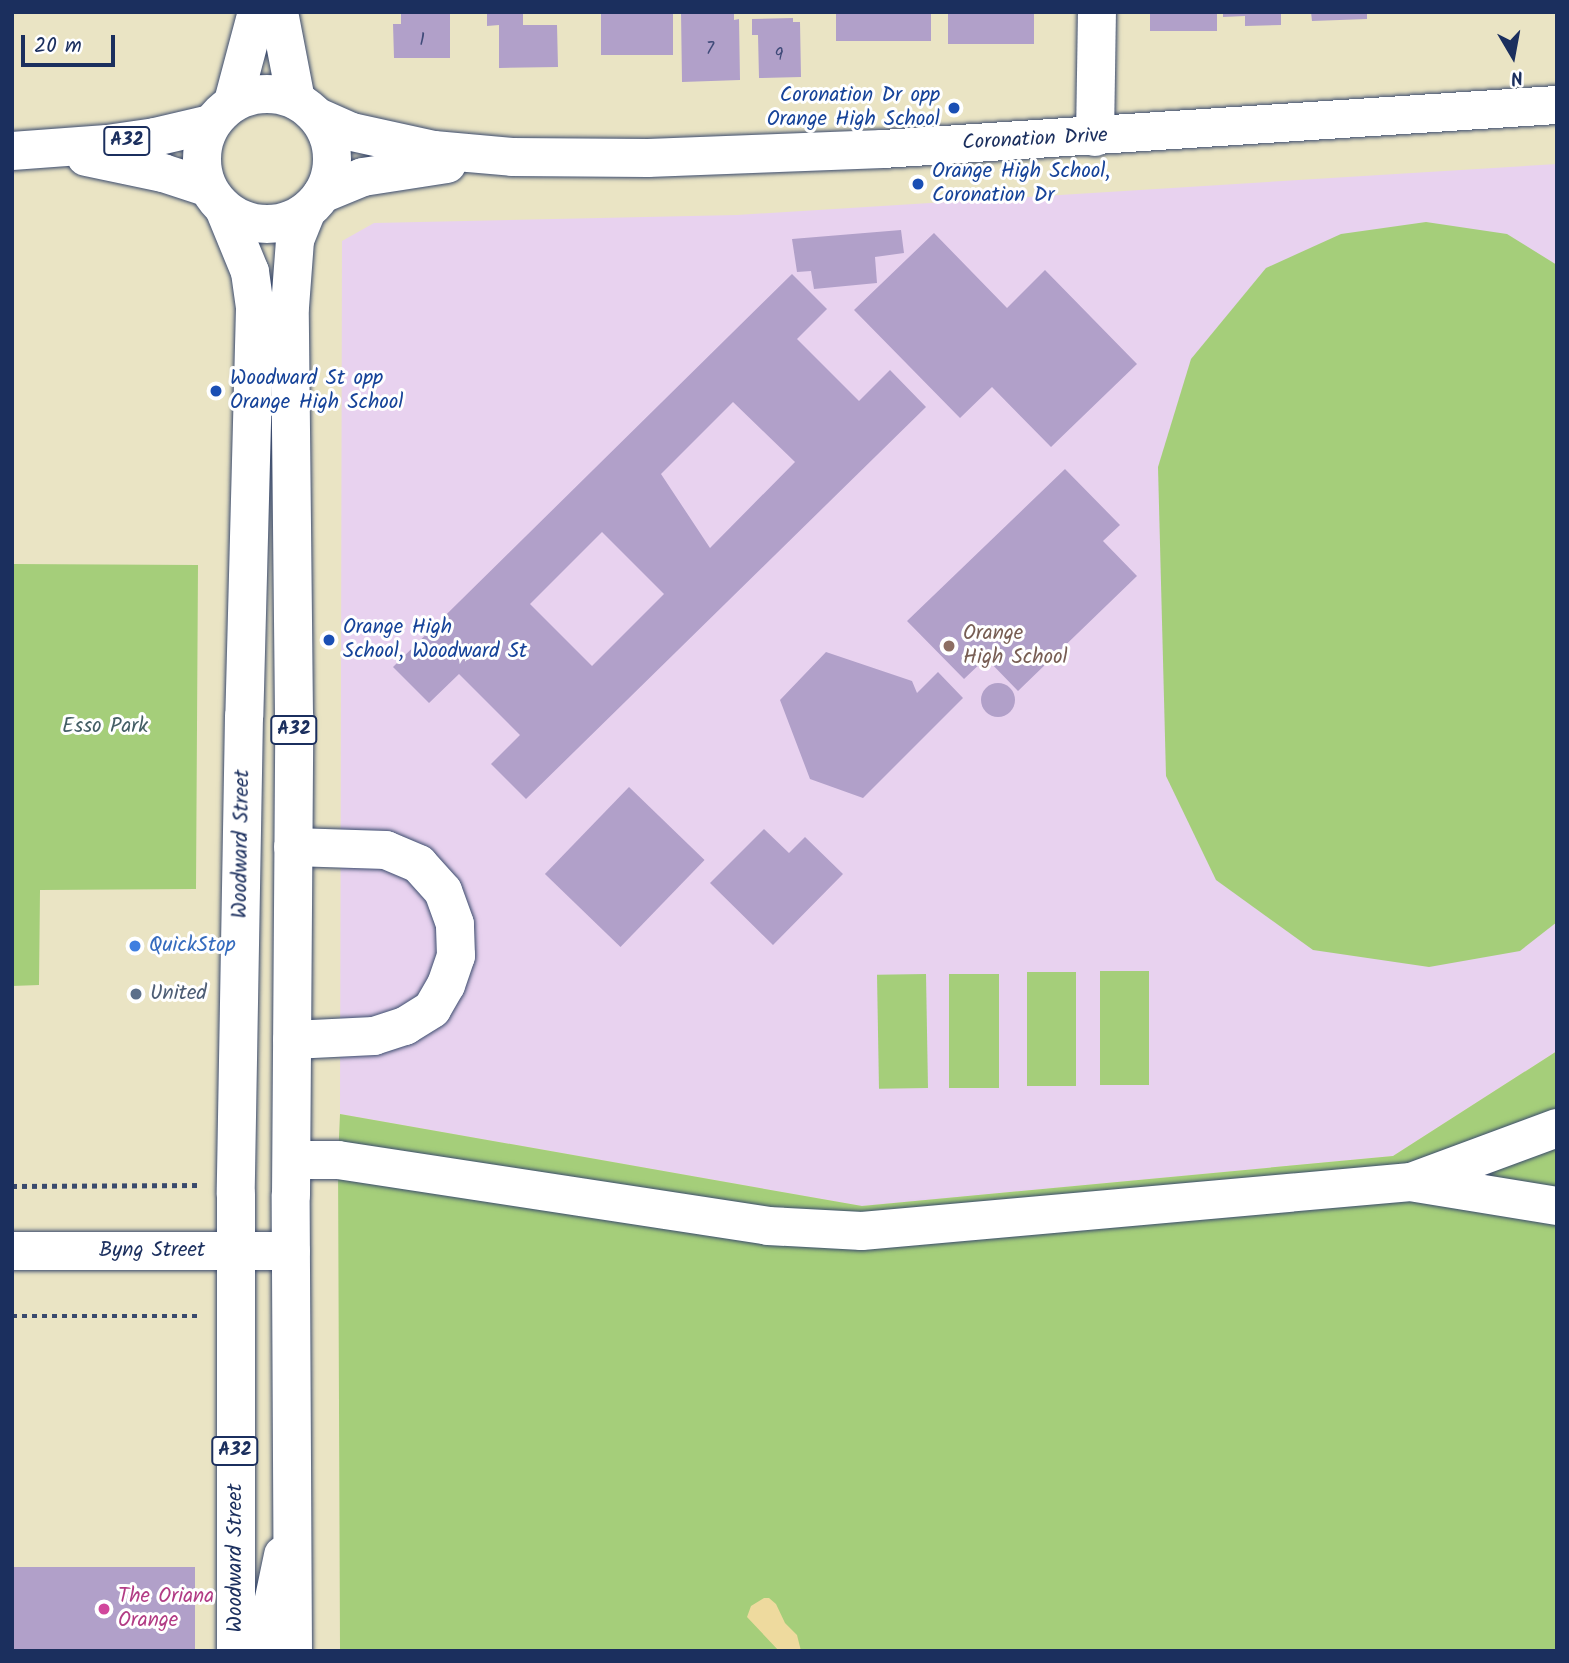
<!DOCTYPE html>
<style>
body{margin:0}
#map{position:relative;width:1569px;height:1663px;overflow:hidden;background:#eae4c4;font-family:Kalam,sans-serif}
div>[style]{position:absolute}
.built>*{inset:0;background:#e8d2ef}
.green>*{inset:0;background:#a5ce7a;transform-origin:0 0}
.sand>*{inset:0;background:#eeda9e}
.building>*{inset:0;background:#b1a0c9;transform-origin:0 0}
.round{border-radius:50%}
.path>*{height:4.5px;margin-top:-2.25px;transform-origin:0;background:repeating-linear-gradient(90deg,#3a4a6d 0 5px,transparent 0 10px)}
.roads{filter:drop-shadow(0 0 2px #3a4a6d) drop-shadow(0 0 2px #3a4a6d)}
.minor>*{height:38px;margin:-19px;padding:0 19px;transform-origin:19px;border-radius:19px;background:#fff}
.major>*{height:38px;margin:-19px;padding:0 19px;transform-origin:19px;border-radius:19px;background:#fff}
.highway>*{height:38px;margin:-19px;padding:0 19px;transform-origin:19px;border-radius:19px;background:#fff}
.highway>.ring{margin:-19px;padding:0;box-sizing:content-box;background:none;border:38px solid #fff;border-radius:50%}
.dots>*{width:19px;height:19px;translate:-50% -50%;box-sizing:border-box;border:4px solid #fff;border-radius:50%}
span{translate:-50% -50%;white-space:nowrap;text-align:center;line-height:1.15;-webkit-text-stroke:6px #fff;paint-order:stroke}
.number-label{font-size:18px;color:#404b79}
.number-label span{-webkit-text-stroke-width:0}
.shield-label span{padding:2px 5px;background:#fff;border:2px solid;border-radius:5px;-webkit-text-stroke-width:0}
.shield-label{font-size:19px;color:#1b2f5e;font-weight:700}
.transit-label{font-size:21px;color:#164399}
.right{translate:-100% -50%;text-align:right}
.left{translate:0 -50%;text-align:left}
.street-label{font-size:21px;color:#1b2f5e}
.education-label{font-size:21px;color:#785e54}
.park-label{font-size:21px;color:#445f66}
.shop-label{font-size:21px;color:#366cbe}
.service-label{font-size:21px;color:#4e5e75}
.hotel-label{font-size:21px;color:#b23c85}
.frame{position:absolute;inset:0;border:14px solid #1b2f5e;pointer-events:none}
.north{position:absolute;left:1478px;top:21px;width:70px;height:70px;-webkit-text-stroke:5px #fff;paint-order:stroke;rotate:170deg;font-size:19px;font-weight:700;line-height:28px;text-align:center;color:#1b2f5e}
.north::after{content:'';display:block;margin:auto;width:24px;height:32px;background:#1b2f5e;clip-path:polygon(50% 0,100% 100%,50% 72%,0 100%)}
.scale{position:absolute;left:21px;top:35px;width:94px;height:32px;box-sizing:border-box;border:4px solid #1b2f5e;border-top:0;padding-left:9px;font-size:21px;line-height:24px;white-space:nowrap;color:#1b2f5e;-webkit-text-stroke:5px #fff;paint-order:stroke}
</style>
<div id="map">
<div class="built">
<i style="clip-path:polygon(1557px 164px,1557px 1051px,1393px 1156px,862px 1206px,340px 1114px,342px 241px,374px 223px,737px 215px)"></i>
</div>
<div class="green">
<i style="clip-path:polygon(1426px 222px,1507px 234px,1557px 265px,1557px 922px,1520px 951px,1429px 967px,1313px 950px,1216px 880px,1166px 776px,1158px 467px,1191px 359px,1266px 268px,1341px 234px)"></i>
<i style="clip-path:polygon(12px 564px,198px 565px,196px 889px,40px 890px,39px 985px,12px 986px)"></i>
<i style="left:1100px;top:971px;width:49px;height:114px"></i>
<i style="left:1076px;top:972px;width:114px;height:49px;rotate:90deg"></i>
<i style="left:926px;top:974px;width:114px;height:49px;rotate:89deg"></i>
<i style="left:949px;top:974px;width:50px;height:114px"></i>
<i style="clip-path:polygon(1557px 1051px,1557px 1651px,340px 1651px,338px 1160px,340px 1114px,862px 1206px,1393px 1156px)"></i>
</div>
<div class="sand">
<i style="clip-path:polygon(764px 1598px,769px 1598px,776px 1604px,785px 1623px,797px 1635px,801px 1651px,779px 1651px,747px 1617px,751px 1606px)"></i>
</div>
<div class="building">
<i style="clip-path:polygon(401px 12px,450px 12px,450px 58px,394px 58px,393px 24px,401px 24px)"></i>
<i style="clip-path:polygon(487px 12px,523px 12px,523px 25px,557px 25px,558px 67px,499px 68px,499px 25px,487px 26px)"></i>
<i style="left:601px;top:12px;width:72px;height:43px"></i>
<i style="clip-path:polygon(681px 12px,734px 12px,734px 20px,739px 19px,740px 80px,682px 82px)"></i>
<i style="left:836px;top:12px;width:95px;height:29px"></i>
<i style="left:948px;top:12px;width:86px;height:32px"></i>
<i style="left:1150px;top:12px;width:67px;height:19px"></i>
<i style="clip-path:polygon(1223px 12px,1281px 12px,1281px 25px,1245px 26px,1245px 16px,1223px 17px)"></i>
<i style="clip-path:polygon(1311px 12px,1367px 12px,1367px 19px,1312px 21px)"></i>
<i style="clip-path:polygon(793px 18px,793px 22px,800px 22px,801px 77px,759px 78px,758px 35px,752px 35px,752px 19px)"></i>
<i style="clip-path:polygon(901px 230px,904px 253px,875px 257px,877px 283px,814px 289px,811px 271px,797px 272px,792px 239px)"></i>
<i style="clip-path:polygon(934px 233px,1007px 308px,1045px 270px,1137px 364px,1051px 447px,992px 387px,960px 418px,854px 310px)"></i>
<i style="clip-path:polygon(evenodd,792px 274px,827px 309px,797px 339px,859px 401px,890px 370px,926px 407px,526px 799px,491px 764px,520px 735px,459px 674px,429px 703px,393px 667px,792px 274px,733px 402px,795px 462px,710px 548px,661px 474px,733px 402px,792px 274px,602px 532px,664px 594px,592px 666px,530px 604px,602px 532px)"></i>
<i style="clip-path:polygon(1065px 469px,1120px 525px,1103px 541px,1137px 576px,1018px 691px,986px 658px,964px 679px,907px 621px)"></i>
<i style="clip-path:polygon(826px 652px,912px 681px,917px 693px,938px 672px,963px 698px,863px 798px,810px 779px,780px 700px)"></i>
<i class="round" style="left:981px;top:683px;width:34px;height:34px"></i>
<i style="left:629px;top:787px;width:105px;height:121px;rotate:44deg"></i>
<i style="clip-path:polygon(764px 829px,789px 853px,805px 837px,843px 874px,773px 945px,710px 883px)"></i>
<i style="left:12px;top:1567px;width:183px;height:84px"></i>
</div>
<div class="path">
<i style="left:12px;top:1186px;width:190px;rotate:-0.3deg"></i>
<i style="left:12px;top:1316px;width:189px"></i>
</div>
<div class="roads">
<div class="minor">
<i style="left:279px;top:12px;width:90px;rotate:79.1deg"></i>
<i style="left:233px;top:102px;width:93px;rotate:-75.1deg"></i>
<i style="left:1095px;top:137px;width:125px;rotate:-89.1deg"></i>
<i style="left:292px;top:1040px;width:82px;rotate:-2.8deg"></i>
<i style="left:374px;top:1036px;width:33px;rotate:-18deg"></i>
<i style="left:405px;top:1026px;width:32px;rotate:-32deg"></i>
<i style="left:432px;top:1009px;width:28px;rotate:-60deg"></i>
<i style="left:446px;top:985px;width:31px;rotate:-71deg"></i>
<i style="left:456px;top:956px;width:32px;rotate:-92deg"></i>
<i style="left:455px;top:924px;width:35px;rotate:-110deg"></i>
<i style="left:443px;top:891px;width:36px;rotate:-132deg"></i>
<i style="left:419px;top:864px;width:36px;rotate:-157deg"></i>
<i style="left:386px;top:850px;width:93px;rotate:-178.2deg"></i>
<i style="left:292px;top:1160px;width:46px"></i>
<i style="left:338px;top:1160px;width:435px;rotate:8.7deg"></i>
<i style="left:768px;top:1226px;width:94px;rotate:3deg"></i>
<i style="left:862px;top:1231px;width:551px;rotate:-5.1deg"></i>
<i style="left:1411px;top:1182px;width:156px;rotate:-20.3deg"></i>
<i style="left:1416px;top:1183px;width:143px;rotate:9.3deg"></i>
<i style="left:12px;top:1251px;width:279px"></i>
<i style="left:263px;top:1651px;width:98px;rotate:-78.2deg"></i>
</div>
<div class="major">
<i style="left:318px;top:117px;width:37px;rotate:24deg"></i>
<i style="left:352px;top:132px;width:84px;rotate:12.4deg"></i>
<i style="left:434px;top:150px;width:78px;rotate:5.1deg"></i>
<i style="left:512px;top:157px;width:136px;rotate:0.4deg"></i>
<i style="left:648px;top:158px;width:235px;rotate:-2.2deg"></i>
<i style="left:883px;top:149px;width:675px;rotate:-3.74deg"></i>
<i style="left:322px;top:194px;width:44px;rotate:-22.5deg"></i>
<i style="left:363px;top:177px;width:85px;rotate:-8.8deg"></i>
</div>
<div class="highway">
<i class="ring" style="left:202px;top:94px;width:92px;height:92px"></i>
<i style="left:12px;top:151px;width:95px;rotate:-4.2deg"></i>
<i style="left:107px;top:144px;width:49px;rotate:-8.3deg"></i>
<i style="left:155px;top:137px;width:57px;rotate:-13.3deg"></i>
<i style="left:86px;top:157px;width:79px;rotate:11.7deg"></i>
<i style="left:163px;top:173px;width:45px;rotate:18deg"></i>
<i style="left:225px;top:211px;width:66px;rotate:67.7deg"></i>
<i style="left:250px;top:272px;width:36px;rotate:82deg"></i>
<i style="left:255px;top:308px;width:408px;rotate:91.5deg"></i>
<i style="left:244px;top:716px;width:478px;rotate:91deg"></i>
<i style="left:236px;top:1194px;width:457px;rotate:90deg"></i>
<i style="left:293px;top:1651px;width:456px;rotate:-90.3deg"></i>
<i style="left:291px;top:1195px;width:479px;rotate:-89.6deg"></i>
<i style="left:294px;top:716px;width:409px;rotate:-90.6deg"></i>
<i style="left:290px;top:307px;width:67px;rotate:-85.7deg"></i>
<i style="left:295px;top:240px;width:31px;rotate:-68deg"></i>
</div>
</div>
<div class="dots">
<i style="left:954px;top:108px;background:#1a4fb4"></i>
<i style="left:918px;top:184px;background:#1a4fb4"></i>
<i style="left:216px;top:391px;background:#1a4fb4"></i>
<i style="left:329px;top:640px;background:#1a4fb4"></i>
<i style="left:949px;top:646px;background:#8d6e63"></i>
<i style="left:135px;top:946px;background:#3f7fe0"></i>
<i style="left:136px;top:994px;background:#5c6f8a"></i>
<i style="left:104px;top:1609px;background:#d1479c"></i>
</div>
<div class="number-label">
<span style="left:422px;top:41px">1</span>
<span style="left:710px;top:50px">7</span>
<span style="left:779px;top:56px">9</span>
</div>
<div class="shield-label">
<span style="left:127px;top:141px">A32</span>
<span style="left:294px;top:730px">A32</span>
<span style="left:235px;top:1451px">A32</span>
</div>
<div class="transit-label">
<span class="right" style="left:940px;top:108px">Coronation Dr opp<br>Orange High School</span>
<span class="left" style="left:932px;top:184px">Orange High School,<br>Coronation Dr</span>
<span class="left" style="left:230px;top:391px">Woodward St opp<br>Orange High School</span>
<span class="left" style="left:343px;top:640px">Orange High<br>School, Woodward St</span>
</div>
<div class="street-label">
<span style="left:1035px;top:140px;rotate:-3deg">Coronation Drive</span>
<span style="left:242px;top:844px;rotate:-89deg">Woodward Street</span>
<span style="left:152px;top:1251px">Byng Street</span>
<span style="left:236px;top:1558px;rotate:-90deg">Woodward Street</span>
</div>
<div class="education-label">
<span class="left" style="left:963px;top:646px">Orange<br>High School</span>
</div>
<div class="park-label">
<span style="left:105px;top:727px">Esso Park</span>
</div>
<div class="shop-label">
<span class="left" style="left:149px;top:946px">QuickStop</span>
</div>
<div class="service-label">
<span class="left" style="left:150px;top:994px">United</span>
</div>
<div class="hotel-label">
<span class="left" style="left:118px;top:1609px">The Oriana<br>Orange</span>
</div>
<div class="frame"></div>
<div class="north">N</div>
<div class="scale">20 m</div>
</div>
